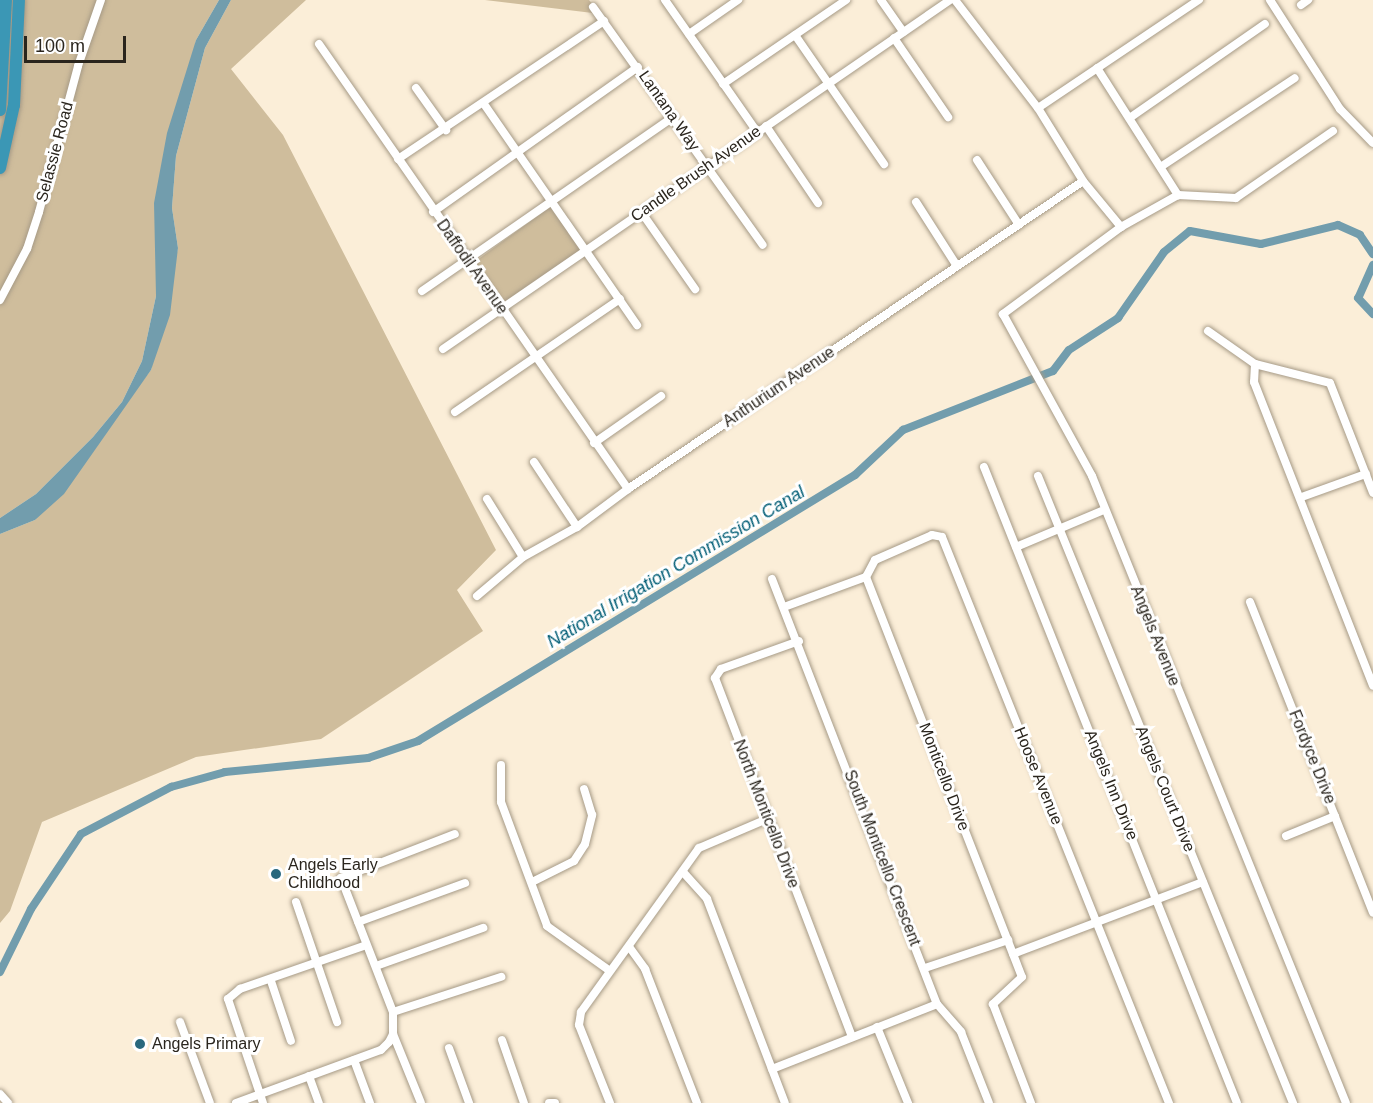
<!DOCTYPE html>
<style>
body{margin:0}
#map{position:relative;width:1373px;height:1103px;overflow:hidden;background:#fbeed8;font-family:Arial,sans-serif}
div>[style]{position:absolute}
.green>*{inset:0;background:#cfbd9c;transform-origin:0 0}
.water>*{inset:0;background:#729dad}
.canal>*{height:8px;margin:-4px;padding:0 4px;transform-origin:4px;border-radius:4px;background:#729dad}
.roads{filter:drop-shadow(0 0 2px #a69a86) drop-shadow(0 0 2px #a69a86)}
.minor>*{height:8px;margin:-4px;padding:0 4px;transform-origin:4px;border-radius:4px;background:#fff}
.highway>*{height:12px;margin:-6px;padding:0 6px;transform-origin:6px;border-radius:6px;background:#3b97b5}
.dots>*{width:16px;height:16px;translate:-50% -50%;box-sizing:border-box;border:3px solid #fff;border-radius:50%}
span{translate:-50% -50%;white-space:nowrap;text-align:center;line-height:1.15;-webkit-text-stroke:6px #fff;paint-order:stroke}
.street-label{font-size:16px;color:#2a251d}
.poi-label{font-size:16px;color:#2a251d}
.left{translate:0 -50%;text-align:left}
.water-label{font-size:18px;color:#015d75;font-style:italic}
.scale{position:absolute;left:24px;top:36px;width:102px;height:27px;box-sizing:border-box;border:3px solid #2a251d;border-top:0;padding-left:8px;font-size:18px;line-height:21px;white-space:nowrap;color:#2a251d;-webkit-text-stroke:4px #fff;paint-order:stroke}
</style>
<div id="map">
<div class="green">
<i style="clip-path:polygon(0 0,219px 0,196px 40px,157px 253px,156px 296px,142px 361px,122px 402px,93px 437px,36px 494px,0 518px)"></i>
<i style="clip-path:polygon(231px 0,306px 0,231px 69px,283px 135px,496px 550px,457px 590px,483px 631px,321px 739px,196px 757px,42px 822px,10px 911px,0 923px,0 534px,35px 520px,151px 370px,178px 248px,172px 208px,176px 156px,205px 48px)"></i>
<i style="clip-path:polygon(485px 0,589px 0,601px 14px)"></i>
<i style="left:550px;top:207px;width:54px;height:100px;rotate:54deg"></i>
</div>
<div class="water">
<i style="clip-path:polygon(219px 0,231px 0,205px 48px,176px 156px,172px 208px,178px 248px,170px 315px,151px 370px,64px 494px,35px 520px,0 534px,0 518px,36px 494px,93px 437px,122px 402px,142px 361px,156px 296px,154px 203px,167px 133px,196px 40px)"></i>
</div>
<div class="canal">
<i style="left:1373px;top:265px;width:36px;rotate:114deg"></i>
<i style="left:1358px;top:298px;width:22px;rotate:47deg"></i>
<i style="left:0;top:972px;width:70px;rotate:-63.8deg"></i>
<i style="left:31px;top:909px;width:90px;rotate:-56.3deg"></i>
<i style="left:81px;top:834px;width:102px;rotate:-27.6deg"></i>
<i style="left:171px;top:787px;width:56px;rotate:-15.5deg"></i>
<i style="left:225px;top:772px;width:144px;rotate:-5.6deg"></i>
<i style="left:368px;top:758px;width:53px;rotate:-18.8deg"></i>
<i style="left:418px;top:741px;width:512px;rotate:-31.33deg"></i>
<i style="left:855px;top:475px;width:66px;rotate:-43.2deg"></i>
<i style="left:903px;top:430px;width:161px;rotate:-21.5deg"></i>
<i style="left:1053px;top:371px;width:26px;rotate:-53deg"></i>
<i style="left:1069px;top:350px;width:59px;rotate:-33.1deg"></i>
<i style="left:1118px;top:318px;width:80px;rotate:-55.1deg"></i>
<i style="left:1164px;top:252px;width:33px;rotate:-39deg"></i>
<i style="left:1190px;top:231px;width:72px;rotate:10.4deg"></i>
<i style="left:1261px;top:244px;width:79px;rotate:-13.9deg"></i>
<i style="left:1338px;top:225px;width:24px;rotate:24deg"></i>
<i style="left:1360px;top:235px;width:23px;rotate:56deg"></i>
</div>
<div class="roads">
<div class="minor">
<i style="left:665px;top:0;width:161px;rotate:55.1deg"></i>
<i style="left:881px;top:0;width:39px;rotate:55deg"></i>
<i style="left:955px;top:0;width:136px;rotate:52.5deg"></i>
<i style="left:1038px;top:108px;width:86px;rotate:58.3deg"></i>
<i style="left:1083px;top:181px;width:60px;rotate:50.4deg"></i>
<i style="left:1270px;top:0;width:130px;rotate:57.3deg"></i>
<i style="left:1340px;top:109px;width:47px;rotate:45.9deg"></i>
<i style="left:1301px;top:5px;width:9px;rotate:-36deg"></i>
<i style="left:593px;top:7px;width:292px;rotate:54.5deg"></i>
<i style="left:689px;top:34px;width:60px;rotate:-34.8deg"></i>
<i style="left:795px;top:35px;width:157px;rotate:55.4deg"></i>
<i style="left:894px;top:38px;width:96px;rotate:55.6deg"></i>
<i style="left:319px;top:44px;width:542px;rotate:55.22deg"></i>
<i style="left:1097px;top:68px;width:151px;rotate:57.5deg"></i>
<i style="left:723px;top:84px;width:149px;rotate:-34.3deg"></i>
<i style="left:416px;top:88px;width:52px;rotate:54.5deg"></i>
<i style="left:484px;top:104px;width:269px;rotate:55.3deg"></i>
<i style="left:1038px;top:108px;width:194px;rotate:-33.9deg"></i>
<i style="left:1131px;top:117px;width:163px;rotate:-34.8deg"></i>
<i style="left:766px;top:126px;width:93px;rotate:56deg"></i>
<i style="left:1333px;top:131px;width:118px;rotate:145.4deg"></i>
<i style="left:1236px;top:198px;width:58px;rotate:-177deg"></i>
<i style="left:1178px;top:195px;width:65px;rotate:150.7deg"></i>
<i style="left:1121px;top:227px;width:147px;rotate:143.6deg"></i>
<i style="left:1003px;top:314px;width:185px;rotate:61.2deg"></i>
<i style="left:1092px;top:476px;width:676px;rotate:67.95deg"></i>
<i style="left:398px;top:159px;width:248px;rotate:-33.8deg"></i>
<i style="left:977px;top:160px;width:77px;rotate:57.1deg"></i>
<i style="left:1162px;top:166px;width:159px;rotate:-33.5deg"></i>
<i style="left:916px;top:202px;width:76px;rotate:57.4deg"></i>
<i style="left:433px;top:212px;width:251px;rotate:-35.3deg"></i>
<i style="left:642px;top:213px;width:93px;rotate:55.1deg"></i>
<i style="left:422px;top:291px;width:305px;rotate:-34.7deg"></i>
<i style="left:0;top:300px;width:58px;rotate:-62.1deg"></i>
<i style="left:27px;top:249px;width:39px;rotate:-72deg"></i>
<i style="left:39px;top:212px;width:151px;rotate:-75deg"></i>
<i style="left:78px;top:66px;width:70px;rotate:-70.8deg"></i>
<i style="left:1208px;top:331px;width:57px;rotate:35.1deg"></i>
<i style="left:1255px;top:364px;width:77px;rotate:14.2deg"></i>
<i style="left:1330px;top:383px;width:118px;rotate:68.6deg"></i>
<i style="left:443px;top:349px;width:616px;rotate:-34.54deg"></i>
<i style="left:1255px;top:364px;width:18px;rotate:93deg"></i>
<i style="left:1254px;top:382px;width:326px;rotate:68.6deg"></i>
<i style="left:455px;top:412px;width:200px;rotate:-34.4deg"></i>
<i style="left:594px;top:443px;width:82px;rotate:-35deg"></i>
<i style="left:534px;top:462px;width:78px;rotate:56.5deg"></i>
<i style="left:984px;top:467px;width:684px;rotate:68.31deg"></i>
<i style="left:1038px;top:476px;width:677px;rotate:67.87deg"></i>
<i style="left:1302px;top:497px;width:68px;rotate:-19.8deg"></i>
<i style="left:487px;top:499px;width:68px;rotate:58.2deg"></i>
<i style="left:1016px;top:547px;width:95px;rotate:-22.8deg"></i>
<i style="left:866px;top:577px;width:19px;rotate:-62deg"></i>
<i style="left:875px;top:560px;width:62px;rotate:-23.7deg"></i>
<i style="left:932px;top:535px;width:10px;rotate:11deg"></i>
<i style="left:942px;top:537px;width:610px;rotate:68.15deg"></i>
<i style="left:866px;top:577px;width:429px;rotate:68.7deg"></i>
<i style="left:1022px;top:977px;width:40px;rotate:137deg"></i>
<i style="left:993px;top:1004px;width:106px;rotate:69deg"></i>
<i style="left:772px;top:579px;width:456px;rotate:68.8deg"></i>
<i style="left:937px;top:1004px;width:37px;rotate:49deg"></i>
<i style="left:961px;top:1032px;width:76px;rotate:68.5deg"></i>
<i style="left:477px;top:596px;width:60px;rotate:-40.3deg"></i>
<i style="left:523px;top:557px;width:62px;rotate:-29.1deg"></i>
<i style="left:577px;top:527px;width:64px;rotate:-36.7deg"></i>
<i style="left:628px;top:489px;width:549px;rotate:-34.09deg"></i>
<i style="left:1250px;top:602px;width:334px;rotate:68.4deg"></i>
<i style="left:784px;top:607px;width:87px;rotate:-20.1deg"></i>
<i style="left:799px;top:641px;width:83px;rotate:160.3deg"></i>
<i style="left:721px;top:669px;width:11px;rotate:124deg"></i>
<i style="left:715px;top:678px;width:384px;rotate:69.1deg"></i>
<i style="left:501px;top:765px;width:37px;rotate:90deg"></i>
<i style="left:501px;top:802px;width:132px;rotate:69.6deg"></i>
<i style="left:547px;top:926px;width:77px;rotate:35.5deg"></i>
<i style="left:1286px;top:836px;width:53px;rotate:-22.2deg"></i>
<i style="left:683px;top:872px;width:36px;rotate:48deg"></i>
<i style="left:707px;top:899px;width:218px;rotate:69.1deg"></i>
<i style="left:532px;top:882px;width:47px;rotate:-26.6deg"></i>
<i style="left:574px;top:861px;width:20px;rotate:-57deg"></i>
<i style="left:585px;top:844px;width:30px;rotate:-76deg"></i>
<i style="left:592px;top:815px;width:27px;rotate:-107deg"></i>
<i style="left:296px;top:902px;width:127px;rotate:71.1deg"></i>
<i style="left:358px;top:922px;width:114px;rotate:-20deg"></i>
<i style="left:630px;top:948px;width:26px;rotate:54deg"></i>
<i style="left:645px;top:969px;width:144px;rotate:68.8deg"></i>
<i style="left:1013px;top:954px;width:203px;rotate:-20.8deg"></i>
<i style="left:376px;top:966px;width:114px;rotate:-19.6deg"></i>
<i style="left:925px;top:968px;width:88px;rotate:-18.6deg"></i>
<i style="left:271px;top:981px;width:63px;rotate:71.6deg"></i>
<i style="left:393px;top:1012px;width:114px;rotate:-18deg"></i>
<i style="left:180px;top:1022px;width:86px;rotate:69.7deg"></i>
<i style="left:877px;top:1027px;width:82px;rotate:67.8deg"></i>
<i style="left:393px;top:1034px;width:74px;rotate:67.9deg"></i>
<i style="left:502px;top:1040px;width:67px;rotate:70.8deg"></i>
<i style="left:449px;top:1048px;width:59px;rotate:70deg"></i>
<i style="left:354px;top:1060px;width:46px;rotate:69.6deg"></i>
<i style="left:772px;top:1069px;width:177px;rotate:-21.5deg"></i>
<i style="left:309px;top:1076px;width:29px;rotate:70deg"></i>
<i style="left:0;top:1094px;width:12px;rotate:48deg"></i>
<i style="left:236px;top:1103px;width:154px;rotate:-20.1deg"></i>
<i style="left:381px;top:1050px;width:11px;rotate:-45deg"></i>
<i style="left:389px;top:1042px;width:9px;rotate:-63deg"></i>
<i style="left:393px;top:1034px;width:22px;rotate:-90deg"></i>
<i style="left:393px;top:1012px;width:144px;rotate:-111.2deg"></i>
<i style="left:341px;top:878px;width:122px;rotate:-21.1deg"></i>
<i style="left:263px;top:1103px;width:110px;rotate:-108.6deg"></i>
<i style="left:228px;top:999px;width:16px;rotate:-40deg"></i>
<i style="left:240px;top:989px;width:133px;rotate:-19.2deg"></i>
<i style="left:549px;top:1103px;width:6px"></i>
<i style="left:610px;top:1103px;width:84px;rotate:-111.7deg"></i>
<i style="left:579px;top:1025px;width:13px;rotate:-81deg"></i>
<i style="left:581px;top:1012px;width:202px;rotate:-54.3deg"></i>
<i style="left:699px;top:848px;width:74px;rotate:-23.1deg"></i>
</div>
<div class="highway">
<i style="left:0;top:110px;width:110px;rotate:-86.9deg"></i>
<i style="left:0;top:168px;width:65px;rotate:-77.5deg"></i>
<i style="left:14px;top:105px;width:105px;rotate:-87.3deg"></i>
</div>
</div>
<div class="dots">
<i style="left:276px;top:874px;background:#29687d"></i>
<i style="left:140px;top:1044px;background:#29687d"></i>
</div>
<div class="street-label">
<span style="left:669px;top:111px;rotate:55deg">Lantana Way</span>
<span style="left:55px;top:152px;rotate:-75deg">Selassie Road</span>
<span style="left:696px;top:174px;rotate:-35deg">Candle Brush Avenue</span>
<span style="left:472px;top:267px;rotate:55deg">Daffodil Avenue</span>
<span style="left:779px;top:387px;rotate:-34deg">Anthurium Avenue</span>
<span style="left:1155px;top:636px;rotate:68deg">Angels Avenue</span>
<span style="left:1312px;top:757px;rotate:68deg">Fordyce Drive</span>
<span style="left:1038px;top:776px;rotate:68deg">Hoose Avenue</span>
<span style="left:944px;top:777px;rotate:69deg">Monticello Drive</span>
<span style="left:1111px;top:785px;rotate:68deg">Angels Inn Drive</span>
<span style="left:1165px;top:789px;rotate:68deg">Angels Court Drive</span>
<span style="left:766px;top:814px;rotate:69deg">North Monticello Drive</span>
<span style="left:882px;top:858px;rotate:69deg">South Monticello Crescent</span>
</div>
<div class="poi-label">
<span class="left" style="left:288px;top:874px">Angels Early<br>Childhood</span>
<span class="left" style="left:152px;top:1044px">Angels Primary</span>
</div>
<div class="water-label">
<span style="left:676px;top:567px;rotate:-31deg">National Irrigation Commission Canal</span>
</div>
<div class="scale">100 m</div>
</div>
